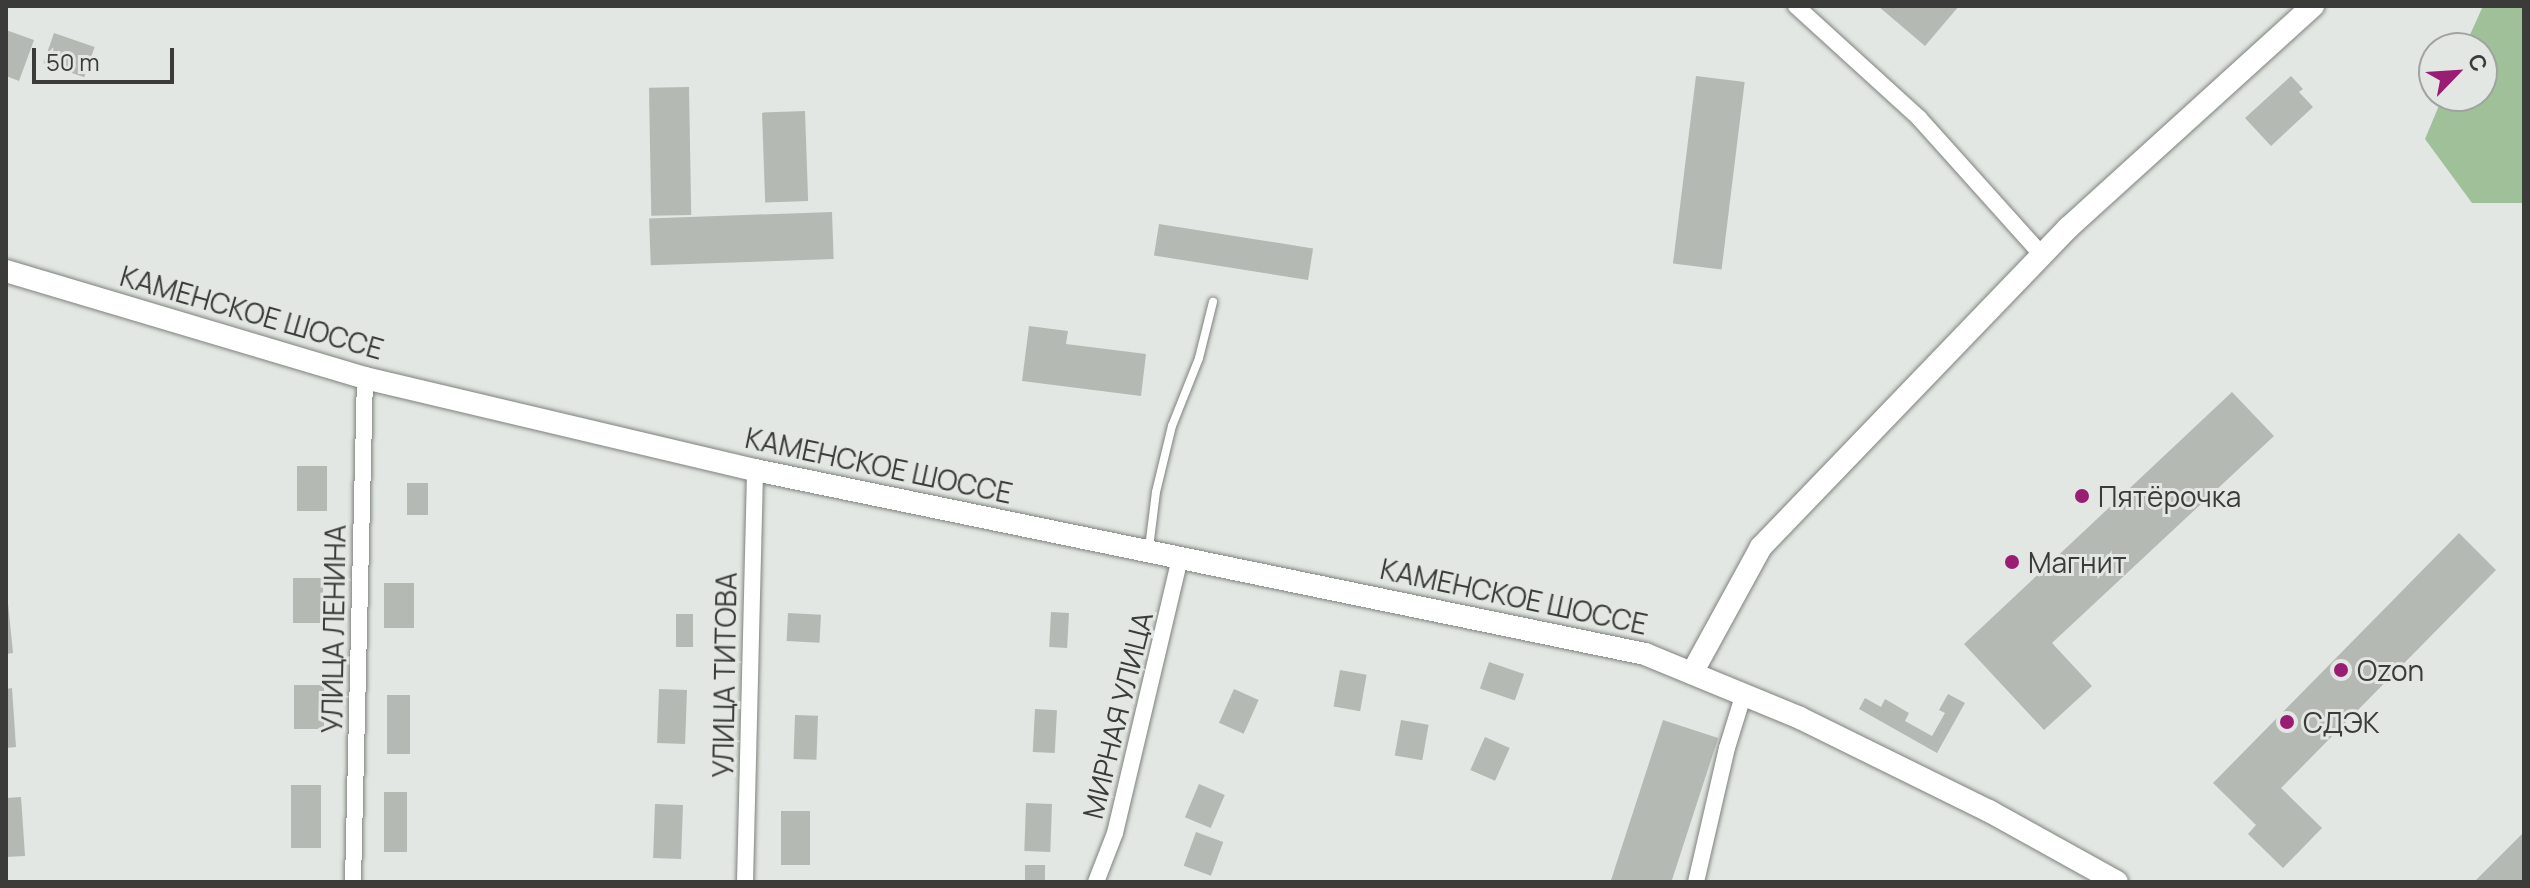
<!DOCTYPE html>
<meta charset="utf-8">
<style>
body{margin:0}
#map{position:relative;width:2530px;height:888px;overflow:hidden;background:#e3e7e3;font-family:Manrope,sans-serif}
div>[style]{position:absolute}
.water>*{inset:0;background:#9fc098}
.building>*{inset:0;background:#b5b9b4;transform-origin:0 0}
.roads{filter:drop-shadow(0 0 2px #7e827d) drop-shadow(0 0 2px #7e827d)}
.lane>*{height:8px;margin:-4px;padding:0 4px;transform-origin:4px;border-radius:4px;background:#fff}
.street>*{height:16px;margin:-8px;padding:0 8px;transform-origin:8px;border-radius:8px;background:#fff}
.secondary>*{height:22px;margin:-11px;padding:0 11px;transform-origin:11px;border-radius:11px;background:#fff}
.dots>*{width:22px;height:22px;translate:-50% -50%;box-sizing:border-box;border:4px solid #e3e7e3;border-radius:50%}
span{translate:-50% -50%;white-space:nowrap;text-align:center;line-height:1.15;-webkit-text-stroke:6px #e3e7e3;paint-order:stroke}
.street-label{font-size:28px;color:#3b3c3a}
.poi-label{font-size:28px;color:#3b3c3a}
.left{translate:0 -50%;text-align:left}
.frame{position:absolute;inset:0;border:8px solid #3b3c3a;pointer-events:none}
.north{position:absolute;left:2418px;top:32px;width:80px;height:80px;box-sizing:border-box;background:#e3e7e3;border:2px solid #a0a39f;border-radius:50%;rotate:65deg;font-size:22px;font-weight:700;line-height:32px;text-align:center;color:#3b3c3a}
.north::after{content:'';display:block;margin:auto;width:28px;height:36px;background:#9a1d74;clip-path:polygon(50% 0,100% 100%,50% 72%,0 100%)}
.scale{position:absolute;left:32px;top:48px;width:142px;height:36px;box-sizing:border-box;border:4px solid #3b3c3a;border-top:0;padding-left:10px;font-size:24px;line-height:28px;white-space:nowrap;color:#3b3c3a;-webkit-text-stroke:6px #e3e7e3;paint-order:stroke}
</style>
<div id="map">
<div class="water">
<i style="clip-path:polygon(2483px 6px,2524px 6px,2524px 203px,2472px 203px,2425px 139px,2443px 96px,2482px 96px,2482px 48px,2464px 48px)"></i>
</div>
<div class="building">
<i style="clip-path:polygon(1878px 6px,1959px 6px,1925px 46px)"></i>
<i style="clip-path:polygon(6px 30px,34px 40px,19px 81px,6px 76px)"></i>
<i style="left:54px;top:33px;width:43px;height:32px;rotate:19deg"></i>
<i style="left:1696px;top:76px;width:49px;height:189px;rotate:7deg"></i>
<i style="clip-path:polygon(2291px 76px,2303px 89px,2299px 92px,2313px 107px,2271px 146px,2245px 118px)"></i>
<i style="left:689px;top:87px;width:128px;height:40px;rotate:89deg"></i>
<i style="left:805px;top:111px;width:90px;height:43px;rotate:88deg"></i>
<i style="left:832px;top:212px;width:47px;height:183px;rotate:88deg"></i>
<i style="left:1159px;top:224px;width:156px;height:32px;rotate:9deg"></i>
<i style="clip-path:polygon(1029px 326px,1068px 331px,1066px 344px,1146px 354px,1141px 396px,1022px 381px)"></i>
<i style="clip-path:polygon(2232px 392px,2274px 436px,2052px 643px,2092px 686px,2044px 730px,1964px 644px)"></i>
<i style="left:297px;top:466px;width:30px;height:45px"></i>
<i style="left:407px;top:483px;width:21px;height:32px"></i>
<i style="clip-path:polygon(2459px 533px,2496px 570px,2281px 788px,2322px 828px,2283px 868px,2248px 834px,2256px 825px,2213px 783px)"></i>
<i style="left:293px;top:578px;width:30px;height:45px"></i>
<i style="clip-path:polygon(6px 583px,13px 653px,6px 654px)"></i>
<i style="left:384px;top:583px;width:30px;height:45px"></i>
<i style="left:1051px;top:612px;width:18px;height:35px;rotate:3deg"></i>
<i style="left:788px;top:613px;width:33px;height:28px;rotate:3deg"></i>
<i style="left:676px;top:614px;width:17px;height:33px"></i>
<i style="left:1489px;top:662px;width:37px;height:28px;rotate:19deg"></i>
<i style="left:1340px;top:670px;width:27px;height:37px;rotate:10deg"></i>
<i style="left:294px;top:685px;width:30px;height:44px"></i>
<i style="clip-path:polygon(12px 688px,16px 747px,6px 748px,6px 689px)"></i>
<i style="left:659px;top:689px;width:28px;height:54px;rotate:2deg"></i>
<i style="left:1234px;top:689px;width:27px;height:37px;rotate:24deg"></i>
<i style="clip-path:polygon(1948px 694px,1965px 703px,1937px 753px,1859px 709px,1865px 698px,1881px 707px,1885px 699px,1909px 713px,1905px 721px,1932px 736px,1945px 713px,1939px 710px)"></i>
<i style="left:387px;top:695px;width:23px;height:59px"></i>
<i style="left:1035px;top:709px;width:22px;height:43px;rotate:3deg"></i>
<i style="left:795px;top:715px;width:23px;height:44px;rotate:2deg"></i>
<i style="left:1401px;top:720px;width:28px;height:36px;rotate:10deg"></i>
<i style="left:1663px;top:720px;width:58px;height:170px;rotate:18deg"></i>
<i style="left:1485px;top:737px;width:27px;height:36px;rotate:24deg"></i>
<i style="left:1199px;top:784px;width:28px;height:36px;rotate:23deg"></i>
<i style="left:291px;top:785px;width:30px;height:63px"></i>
<i style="left:384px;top:792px;width:23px;height:60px"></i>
<i style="clip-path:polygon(21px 797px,25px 856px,6px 857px,6px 798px)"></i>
<i style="left:1026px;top:803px;width:26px;height:48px;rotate:2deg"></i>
<i style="left:655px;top:804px;width:28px;height:54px;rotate:2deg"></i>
<i style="left:781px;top:811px;width:29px;height:54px"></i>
<i style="left:1196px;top:832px;width:29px;height:36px;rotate:20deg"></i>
<i style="clip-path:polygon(2524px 832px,2524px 882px,2474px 882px)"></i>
<i style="left:1025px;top:865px;width:20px;height:17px"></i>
</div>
<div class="roads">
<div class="lane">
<i style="left:1149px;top:548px;width:56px;rotate:-82.9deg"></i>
<i style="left:1156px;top:492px;width:68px;rotate:-76.4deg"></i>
<i style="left:1172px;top:426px;width:73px;rotate:-68.3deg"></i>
<i style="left:1199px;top:358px;width:58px;rotate:-76deg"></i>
</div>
<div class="street">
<i style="left:1796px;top:6px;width:166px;rotate:42.3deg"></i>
<i style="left:1919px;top:118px;width:184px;rotate:48.1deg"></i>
<i style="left:353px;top:882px;width:504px;rotate:-88.64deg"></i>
<i style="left:745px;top:882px;width:412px;rotate:-88.6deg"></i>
<i style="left:1096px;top:882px;width:53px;rotate:-68.8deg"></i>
<i style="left:1115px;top:833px;width:282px;rotate:-76.7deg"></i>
<i style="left:1696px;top:882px;width:138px;rotate:-77deg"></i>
<i style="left:1727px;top:748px;width:58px;rotate:-72.8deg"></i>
</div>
<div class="secondary">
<i style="left:6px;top:271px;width:375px;rotate:16.6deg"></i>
<i style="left:365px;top:378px;width:401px;rotate:13.3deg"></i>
<i style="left:755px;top:470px;width:909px;rotate:11.68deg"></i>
<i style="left:1645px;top:654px;width:168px;rotate:22.4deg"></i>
<i style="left:1800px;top:718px;width:211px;rotate:26.2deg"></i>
<i style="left:1989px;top:811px;width:146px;rotate:29deg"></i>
<i style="left:1692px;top:673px;width:144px;rotate:-61.3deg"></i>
<i style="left:1761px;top:547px;width:443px;rotate:-46.1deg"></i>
<i style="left:2068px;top:228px;width:331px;rotate:-42.2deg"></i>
</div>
</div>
<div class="dots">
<i style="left:2082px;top:496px;background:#9a1d74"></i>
<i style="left:2012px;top:562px;background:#9a1d74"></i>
<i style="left:2341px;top:670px;background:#9a1d74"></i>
<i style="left:2287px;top:722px;background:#9a1d74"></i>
</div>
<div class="street-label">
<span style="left:252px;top:312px;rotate:16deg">КАМЕНСКОЕ ШОССЕ</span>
<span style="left:879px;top:465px;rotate:12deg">КАМЕНСКОЕ ШОССЕ</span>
<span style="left:1514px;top:596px;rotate:12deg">КАМЕНСКОЕ ШОССЕ</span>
<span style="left:333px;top:629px;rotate:-89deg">УЛИЦА ЛЕНИНА</span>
<span style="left:724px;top:675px;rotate:-89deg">УЛИЦА ТИТОВА</span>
<span style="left:1117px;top:715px;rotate:-76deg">МИРНАЯ УЛИЦА</span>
</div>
<div class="poi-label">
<span class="left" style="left:2098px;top:496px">Пятёрочка</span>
<span class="left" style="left:2028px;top:562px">Магнит</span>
<span class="left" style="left:2357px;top:670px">Ozon</span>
<span class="left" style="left:2303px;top:722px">СДЭК</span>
</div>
<div class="frame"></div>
<div class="north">С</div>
<div class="scale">50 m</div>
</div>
